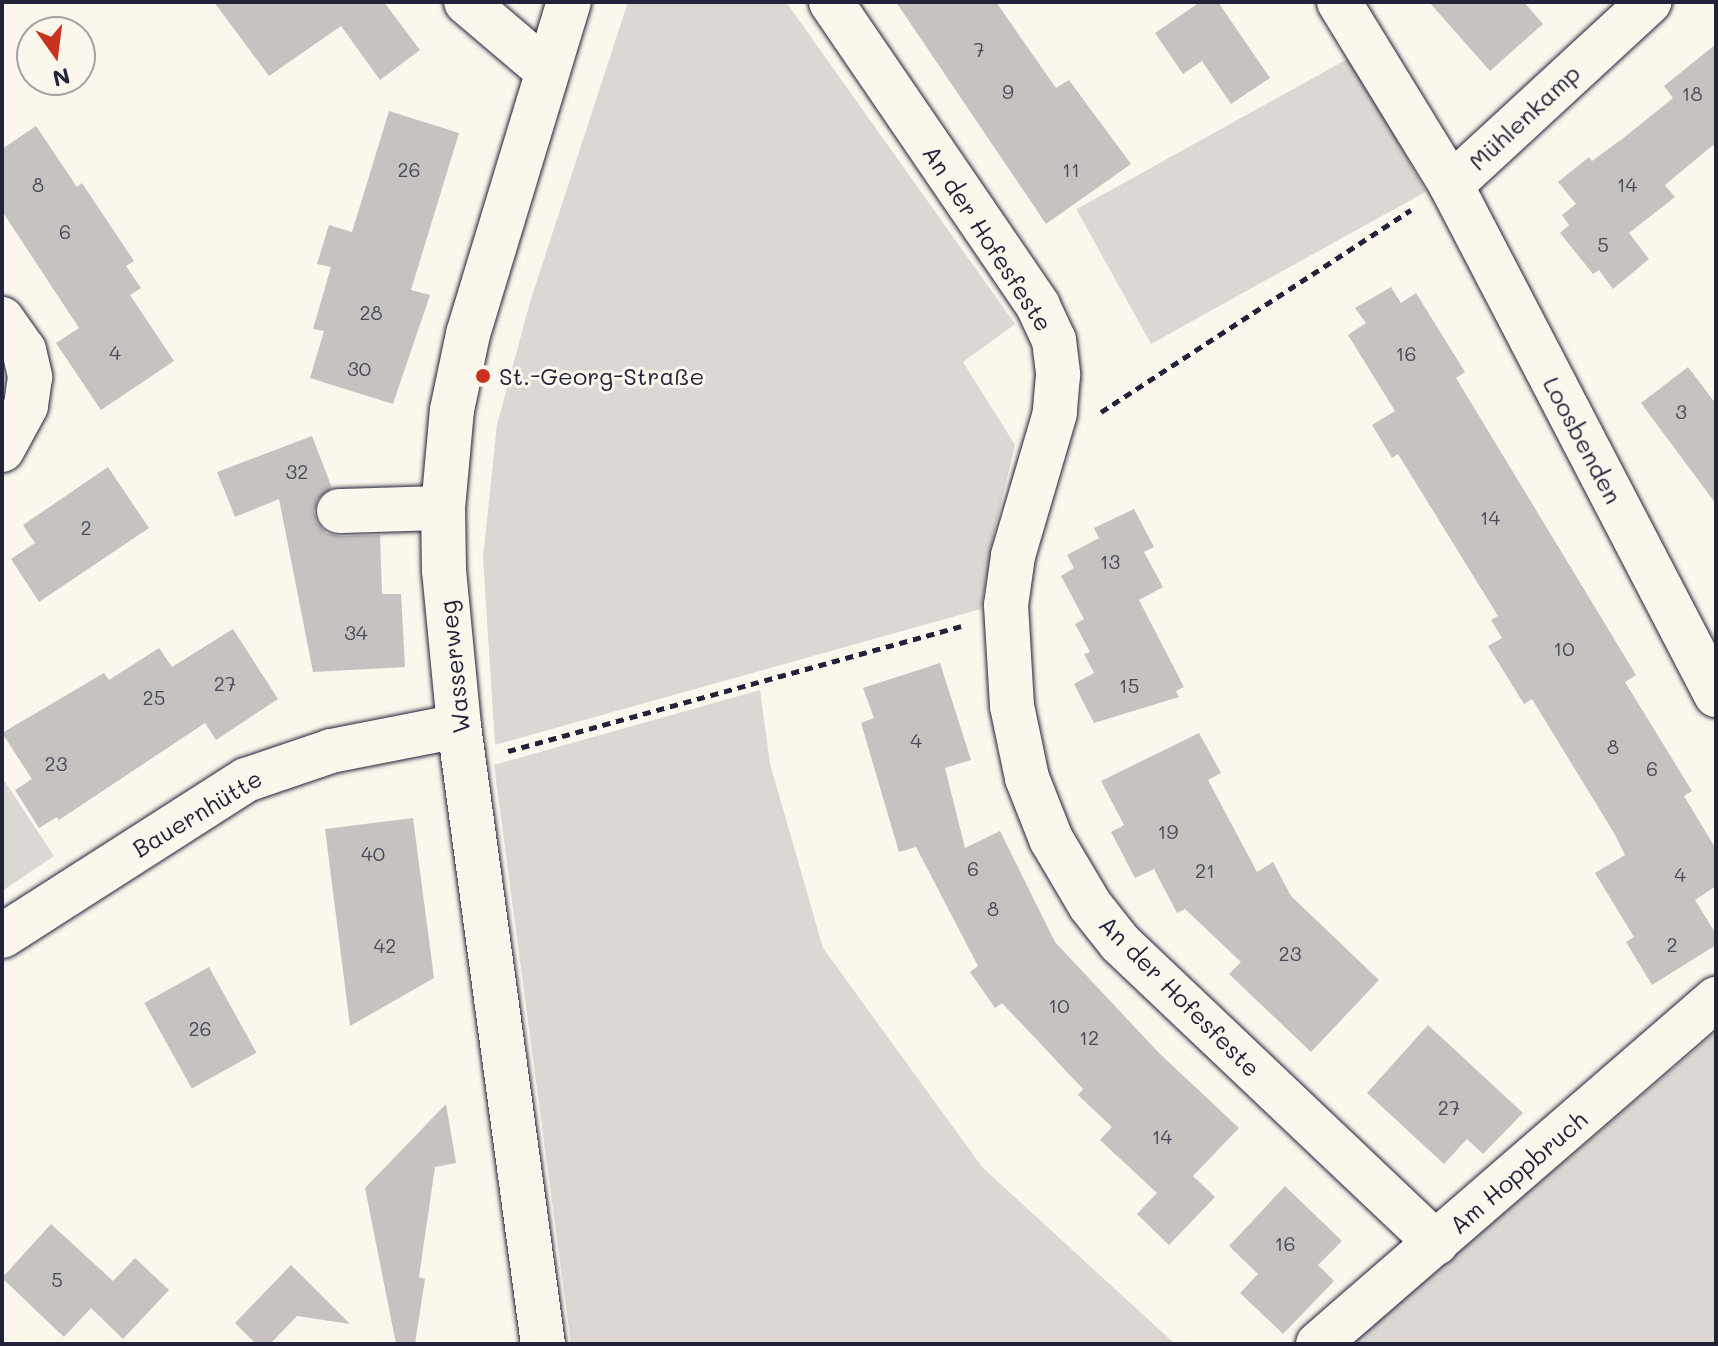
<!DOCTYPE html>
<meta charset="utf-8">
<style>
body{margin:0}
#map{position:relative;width:1718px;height:1346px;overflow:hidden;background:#fbf7ec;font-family:Mali,sans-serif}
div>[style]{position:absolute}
.green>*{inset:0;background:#dbd8d3;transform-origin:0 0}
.building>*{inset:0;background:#c6c2c0;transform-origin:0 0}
.path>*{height:5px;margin-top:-2.5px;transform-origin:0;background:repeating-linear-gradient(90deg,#22223b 0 8px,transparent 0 14px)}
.roads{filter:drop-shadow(0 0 2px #22223b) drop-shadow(0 0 2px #22223b)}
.minor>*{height:44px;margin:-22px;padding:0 22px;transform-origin:22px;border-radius:22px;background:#fbf7ec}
.dots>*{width:22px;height:22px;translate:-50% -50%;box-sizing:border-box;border:4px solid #fbf7ec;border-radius:50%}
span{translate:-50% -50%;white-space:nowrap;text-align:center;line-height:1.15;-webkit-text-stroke:6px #fbf7ec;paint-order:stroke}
.number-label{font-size:20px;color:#4b4a5c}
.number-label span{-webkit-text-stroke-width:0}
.street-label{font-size:24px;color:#22223b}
.poi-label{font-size:24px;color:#22223b}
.left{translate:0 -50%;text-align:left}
.frame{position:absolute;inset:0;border:4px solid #22223b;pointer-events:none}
.north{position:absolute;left:16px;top:16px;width:80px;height:80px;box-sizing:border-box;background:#fbf7ec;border:2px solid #a4a2a5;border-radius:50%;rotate:166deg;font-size:22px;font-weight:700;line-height:32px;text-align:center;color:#22223b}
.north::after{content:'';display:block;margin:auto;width:28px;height:36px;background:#c8321e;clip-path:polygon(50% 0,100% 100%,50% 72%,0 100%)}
</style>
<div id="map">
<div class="green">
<i style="clip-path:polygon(628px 2px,786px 2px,1015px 324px,963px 362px,1015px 445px,994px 533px,981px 609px,495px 745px,483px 557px,497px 425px,530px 302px)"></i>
<i style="left:1351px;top:57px;width:154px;height:314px;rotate:61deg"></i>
<i style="clip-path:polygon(760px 690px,770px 764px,823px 948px,982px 1167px,1175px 1344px,571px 1344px,494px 765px)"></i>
<i style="clip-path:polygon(2px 777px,54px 856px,2px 891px)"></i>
<i style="clip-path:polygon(1716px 1032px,1716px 1344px,1351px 1344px)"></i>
</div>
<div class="building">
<i style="clip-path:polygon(214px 2px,384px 2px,420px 50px,380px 80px,341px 26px,269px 76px)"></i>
<i style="clip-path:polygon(896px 2px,996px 2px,1056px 88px,1069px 80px,1131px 164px,1046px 224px)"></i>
<i style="clip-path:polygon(1200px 2px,1218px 2px,1270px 78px,1231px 104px,1202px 61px,1183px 74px,1155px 33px)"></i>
<i style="clip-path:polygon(1429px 2px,1524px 2px,1543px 24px,1490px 71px)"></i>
<i style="clip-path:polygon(1716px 44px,1716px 149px,1713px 145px,1665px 185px,1675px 197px,1629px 233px,1649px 259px,1613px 289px,1599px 270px,1593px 274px,1560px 233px,1569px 225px,1562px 215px,1576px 204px,1558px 182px,1589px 157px,1592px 161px,1626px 136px,1673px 98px,1664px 86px)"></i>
<i style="clip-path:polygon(389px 111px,459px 133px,411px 290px,430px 295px,393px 404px,310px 378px,324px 331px,313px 329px,331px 267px,317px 264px,329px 225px,352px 232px)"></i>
<i style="clip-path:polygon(36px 126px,77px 187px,82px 183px,134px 261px,126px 266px,141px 288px,130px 295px,174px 361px,101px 410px,56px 343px,79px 328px,2px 211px,2px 149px)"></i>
<i style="clip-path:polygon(1391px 287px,1401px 303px,1416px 293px,1465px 372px,1456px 378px,1636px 675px,1625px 682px,1692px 791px,1684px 796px,1716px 849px,1716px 886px,1695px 900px,1716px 934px,1716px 945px,1652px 985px,1626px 942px,1634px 937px,1595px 873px,1625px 855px,1614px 833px,1532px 699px,1524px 704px,1488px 646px,1502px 638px,1491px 620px,1498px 616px,1398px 454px,1392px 458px,1372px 425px,1395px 411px,1348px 335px,1366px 323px,1355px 308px)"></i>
<i style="clip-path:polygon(1688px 367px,1716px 404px,1716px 504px,1641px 403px)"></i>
<i style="clip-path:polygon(312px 436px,332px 488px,317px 500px,314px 512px,317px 523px,326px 533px,339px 536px,380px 535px,382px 594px,401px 594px,405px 667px,313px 672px,279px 499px,235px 517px,217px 472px)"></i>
<i style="clip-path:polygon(108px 467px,149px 528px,39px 602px,11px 559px,35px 543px,23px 525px)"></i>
<i style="clip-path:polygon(1134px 509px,1154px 547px,1144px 552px,1163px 587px,1139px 600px,1184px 687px,1176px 691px,1179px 697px,1094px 723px,1074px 684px,1094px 673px,1084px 654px,1090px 652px,1075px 624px,1084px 619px,1061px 576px,1074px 568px,1067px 555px,1099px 538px,1094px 528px)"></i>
<i style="clip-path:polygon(233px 629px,278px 699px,216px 740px,205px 723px,59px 820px,57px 817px,39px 828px,15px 790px,32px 779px,2px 733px,104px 673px,109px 680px,159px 648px,172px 667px)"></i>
<i style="clip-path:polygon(940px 663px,971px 760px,945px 768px,965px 848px,1000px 831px,1055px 942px,1159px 1053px,1239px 1128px,1193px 1176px,1215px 1197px,1169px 1245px,1137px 1214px,1157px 1193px,1100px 1140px,1112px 1127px,1078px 1095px,1083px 1089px,1002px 1003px,995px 1008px,970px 972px,978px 966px,916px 847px,899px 852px,861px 723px,874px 718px,863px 688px)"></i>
<i style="clip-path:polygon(1199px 733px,1221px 773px,1208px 780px,1257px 872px,1273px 862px,1291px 896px,1379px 980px,1311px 1052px,1229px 974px,1241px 962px,1185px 909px,1177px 913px,1154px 869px,1135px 878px,1111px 832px,1124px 825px,1101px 781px)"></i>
<i style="clip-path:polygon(413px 818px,434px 978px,350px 1026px,325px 829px)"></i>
<i style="left:209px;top:967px;width:98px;height:74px;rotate:61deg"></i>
<i style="clip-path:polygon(1428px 1025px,1523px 1113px,1483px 1154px,1467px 1139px,1444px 1164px,1367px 1093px)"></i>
<i style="clip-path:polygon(446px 1104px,456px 1163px,435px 1167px,419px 1277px,425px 1279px,415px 1344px,396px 1344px,365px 1188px)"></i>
<i style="clip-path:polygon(1285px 1186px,1342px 1241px,1318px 1265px,1334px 1281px,1283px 1334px,1240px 1293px,1258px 1274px,1229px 1246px)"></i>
<i style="clip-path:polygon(51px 1224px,113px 1281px,135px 1258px,169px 1290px,123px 1339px,91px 1308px,64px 1337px,2px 1278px)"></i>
<i style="clip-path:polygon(291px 1265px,350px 1324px,297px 1316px,270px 1344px,256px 1344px,235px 1323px)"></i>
</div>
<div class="path">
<i style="left:1101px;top:412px;width:370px;rotate:-33.1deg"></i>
<i style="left:508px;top:751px;width:470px;rotate:-15.4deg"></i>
</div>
<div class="roads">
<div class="minor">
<i style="left:466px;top:2px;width:105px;rotate:40.4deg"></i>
<i style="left:831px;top:2px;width:368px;rotate:55.7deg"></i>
<i style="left:1038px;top:306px;width:38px;rotate:65deg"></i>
<i style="left:1054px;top:340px;width:35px;rotate:83deg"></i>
<i style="left:1058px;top:375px;width:38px;rotate:95deg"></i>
<i style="left:1055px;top:413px;width:149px;rotate:106.4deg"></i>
<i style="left:1013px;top:556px;width:49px;rotate:98.1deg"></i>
<i style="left:1006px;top:605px;width:101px;rotate:86.6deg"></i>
<i style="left:1012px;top:706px;width:74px;rotate:78.2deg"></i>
<i style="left:1027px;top:778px;width:66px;rotate:68.5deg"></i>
<i style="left:1051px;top:839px;width:77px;rotate:59.4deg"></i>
<i style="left:1090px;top:905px;width:48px;rotate:51.7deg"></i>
<i style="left:1120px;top:943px;width:436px;rotate:43.5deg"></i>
<i style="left:1339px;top:2px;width:215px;rotate:58.5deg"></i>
<i style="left:1451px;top:185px;width:575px;rotate:62.54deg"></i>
<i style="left:1451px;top:185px;width:270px;rotate:-42.7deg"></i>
<i style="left:2px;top:319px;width:38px;rotate:55deg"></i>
<i style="left:24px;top:350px;width:28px;rotate:77deg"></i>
<i style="left:30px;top:377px;width:29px;rotate:98deg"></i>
<i style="left:26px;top:406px;width:50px;rotate:118.6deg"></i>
<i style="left:339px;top:511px;width:104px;rotate:-1.7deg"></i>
<i style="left:2px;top:936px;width:290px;rotate:-32.6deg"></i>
<i style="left:246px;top:780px;width:90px;rotate:-18.8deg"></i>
<i style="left:331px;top:751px;width:130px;rotate:-11.1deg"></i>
<i style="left:543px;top:1344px;width:624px;rotate:-97.74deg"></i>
<i style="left:459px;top:726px;width:157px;rotate:-95.5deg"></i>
<i style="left:444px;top:570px;width:62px;rotate:-90.9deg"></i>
<i style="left:443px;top:508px;width:98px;rotate:-84.8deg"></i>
<i style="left:452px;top:410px;width:78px;rotate:-78.1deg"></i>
<i style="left:468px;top:334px;width:347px;rotate:-73.1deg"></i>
<i style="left:1318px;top:1344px;width:527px;rotate:-40.92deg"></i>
</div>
</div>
<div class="dots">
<i style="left:483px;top:376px;background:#c8321e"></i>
</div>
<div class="number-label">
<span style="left:979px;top:49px">7</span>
<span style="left:1008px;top:91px">9</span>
<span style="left:1692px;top:93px">18</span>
<span style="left:409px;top:169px">26</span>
<span style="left:1071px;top:169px">11</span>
<span style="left:38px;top:184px">8</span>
<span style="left:1627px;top:184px">14</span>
<span style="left:65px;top:231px">6</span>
<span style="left:1603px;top:244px">5</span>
<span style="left:371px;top:312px">28</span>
<span style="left:115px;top:352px">4</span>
<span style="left:1406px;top:353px">16</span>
<span style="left:359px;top:368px">30</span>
<span style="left:1681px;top:411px">3</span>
<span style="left:297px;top:471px">32</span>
<span style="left:1490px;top:517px">14</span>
<span style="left:86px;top:527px">2</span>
<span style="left:1110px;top:561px">13</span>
<span style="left:356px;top:632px">34</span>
<span style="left:1564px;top:648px">10</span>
<span style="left:225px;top:683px">27</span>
<span style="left:1129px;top:685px">15</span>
<span style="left:154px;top:697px">25</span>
<span style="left:916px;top:740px">4</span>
<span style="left:1613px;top:746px">8</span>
<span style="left:56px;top:763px">23</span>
<span style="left:1652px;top:768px">6</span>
<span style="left:1168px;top:831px">19</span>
<span style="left:373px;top:853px">40</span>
<span style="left:973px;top:868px">6</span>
<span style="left:1205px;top:870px">21</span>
<span style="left:1680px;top:874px">4</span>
<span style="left:993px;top:908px">8</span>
<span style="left:1672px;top:944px">2</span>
<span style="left:385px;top:945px">42</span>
<span style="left:1290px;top:953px">23</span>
<span style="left:1059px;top:1005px">10</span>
<span style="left:200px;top:1028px">26</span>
<span style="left:1089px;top:1037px">12</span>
<span style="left:1449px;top:1107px">27</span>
<span style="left:1162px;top:1136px">14</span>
<span style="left:1285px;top:1243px">16</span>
<span style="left:57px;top:1279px">5</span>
</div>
<div class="street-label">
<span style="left:1524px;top:117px;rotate:-43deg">Mühlenkamp</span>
<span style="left:988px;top:238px;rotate:57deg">An der Hofesfeste</span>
<span style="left:1583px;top:440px;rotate:62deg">Loosbenden</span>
<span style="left:454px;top:667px;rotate:-96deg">Wasserweg</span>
<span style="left:197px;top:813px;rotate:-31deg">Bauernhütte</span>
<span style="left:1180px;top:996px;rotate:45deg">An der Hofesfeste</span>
<span style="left:1518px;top:1172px;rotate:-41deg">Am Hoppbruch</span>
</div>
<div class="poi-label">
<span class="left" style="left:499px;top:376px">St.-Georg-Straße</span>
</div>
<div class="frame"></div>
<div class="north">N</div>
</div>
